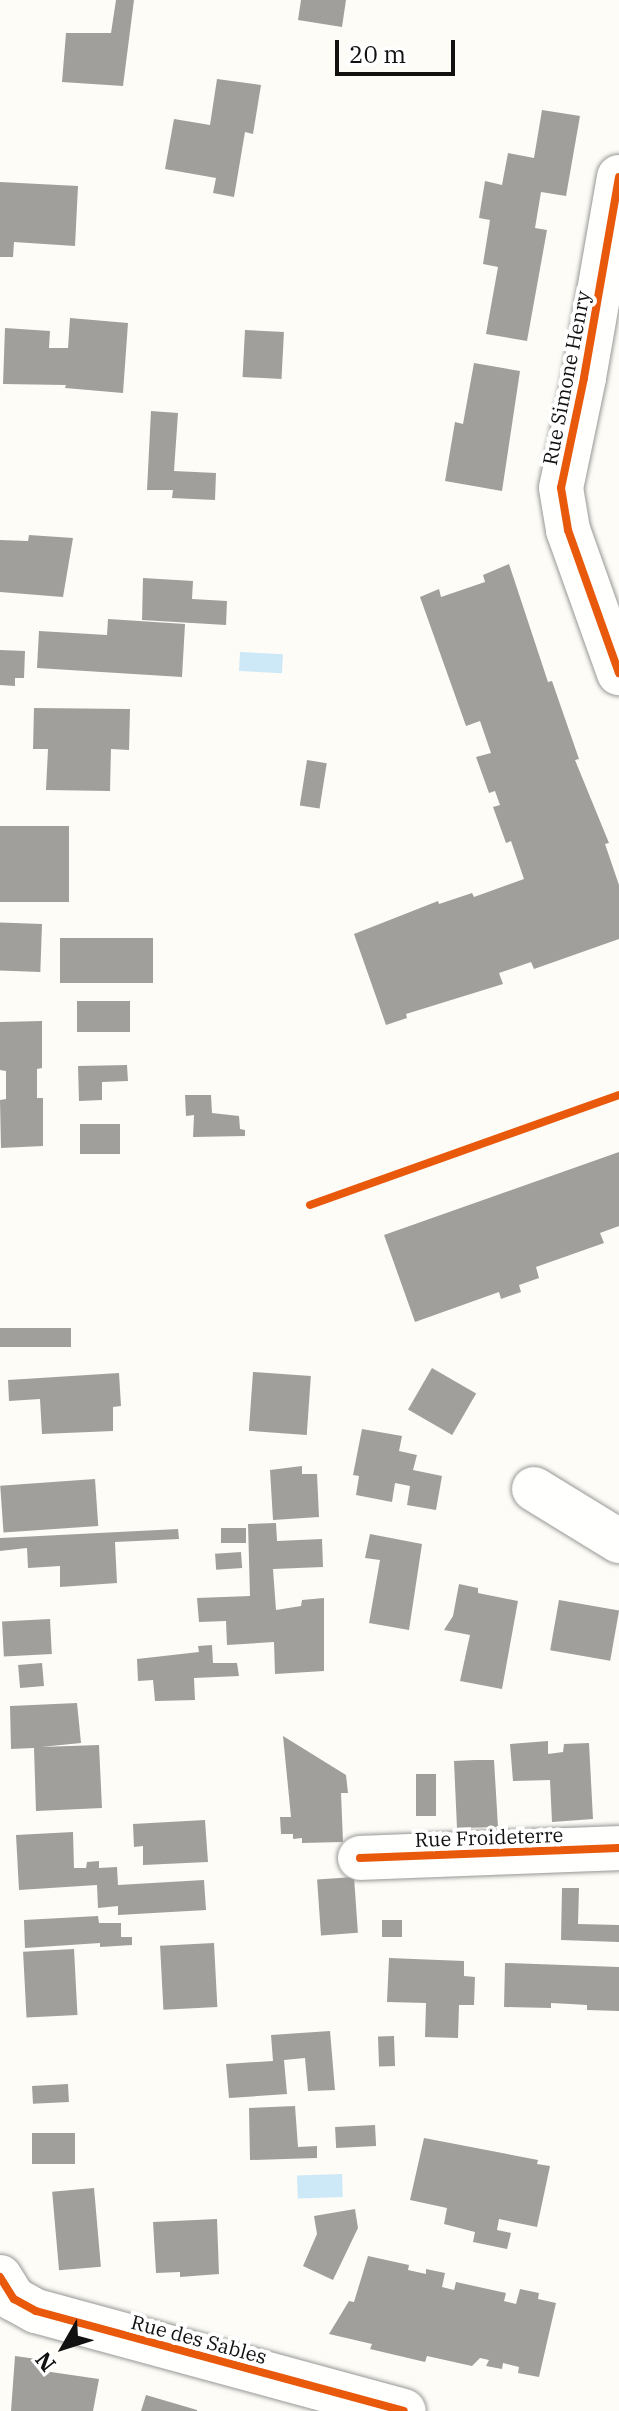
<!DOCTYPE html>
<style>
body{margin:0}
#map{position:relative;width:619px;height:2411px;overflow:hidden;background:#fdfcf7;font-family:"IBM Plex Serif",serif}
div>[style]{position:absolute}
.water>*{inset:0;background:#cde8f7;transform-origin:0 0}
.building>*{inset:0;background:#a19f9c;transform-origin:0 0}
.roads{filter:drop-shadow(0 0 2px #979795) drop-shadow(0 0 2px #979795)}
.minor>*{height:44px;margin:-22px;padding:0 22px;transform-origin:22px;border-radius:22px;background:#fffffe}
.cycleway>*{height:8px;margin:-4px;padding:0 4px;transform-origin:4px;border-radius:4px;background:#e8590c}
span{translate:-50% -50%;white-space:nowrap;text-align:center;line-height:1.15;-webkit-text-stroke:8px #fff;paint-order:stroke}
.street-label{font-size:20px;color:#111}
.north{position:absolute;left:24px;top:2307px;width:80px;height:80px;-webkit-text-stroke:6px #fff;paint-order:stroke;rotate:231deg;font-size:22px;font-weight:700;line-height:32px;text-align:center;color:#111}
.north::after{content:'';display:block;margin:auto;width:28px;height:36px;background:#111;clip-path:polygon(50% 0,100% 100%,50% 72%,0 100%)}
.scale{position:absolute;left:335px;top:40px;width:120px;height:36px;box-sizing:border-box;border:4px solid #111;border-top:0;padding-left:10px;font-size:24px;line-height:28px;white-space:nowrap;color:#111;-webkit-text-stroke:6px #fff;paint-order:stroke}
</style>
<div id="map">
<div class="water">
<i style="left:240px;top:652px;width:43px;height:19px;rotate:3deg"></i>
<i style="left:342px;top:2174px;width:23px;height:45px;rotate:88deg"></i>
</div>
<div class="building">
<i style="clip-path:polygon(116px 0,134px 0,123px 86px,62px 82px,66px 33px,111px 33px)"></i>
<i style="clip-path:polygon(301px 0,346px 0,342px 27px,298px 20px)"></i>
<i style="clip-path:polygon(217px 79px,261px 85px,253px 134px,245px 132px,234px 197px,213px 193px,216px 178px,165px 169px,174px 119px,210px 125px)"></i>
<i style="clip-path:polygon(542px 110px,580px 116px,566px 196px,541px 192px,535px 228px,547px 230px,527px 341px,486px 334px,498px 267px,483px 264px,490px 220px,479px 218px,485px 181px,502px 185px,508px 153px,534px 158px)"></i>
<i style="clip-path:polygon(0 182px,78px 186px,75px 246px,14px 242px,13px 257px,0 257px)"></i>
<i style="clip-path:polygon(70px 318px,128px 323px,123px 393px,65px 388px,66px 385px,3px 384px,5px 328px,50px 331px,49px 348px,68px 348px)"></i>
<i style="left:245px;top:330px;width:39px;height:47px;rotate:3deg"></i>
<i style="clip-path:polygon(474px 363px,520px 371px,502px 491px,445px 481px,455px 422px,463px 424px)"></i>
<i style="clip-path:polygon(151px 411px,178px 413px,174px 471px,216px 473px,215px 500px,172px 498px,173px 490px,147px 490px)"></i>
<i style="clip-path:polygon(29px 535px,73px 538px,63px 597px,0 592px,0 540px,28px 541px)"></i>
<i style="clip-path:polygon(509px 564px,548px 682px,552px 681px,579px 759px,575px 760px,609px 843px,605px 844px,619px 885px,619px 939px,534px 969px,531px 962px,499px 973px,503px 984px,406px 1014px,407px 1018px,386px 1025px,354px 934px,438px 901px,439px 904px,472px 893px,474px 897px,524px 879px,511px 841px,506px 843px,493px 807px,500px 805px,495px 791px,489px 793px,476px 757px,491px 753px,480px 721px,466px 726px,420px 597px,439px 589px,441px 597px,485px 582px,483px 575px)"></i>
<i style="clip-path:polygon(143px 578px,193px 581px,192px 599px,227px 601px,226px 625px,142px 620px)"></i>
<i style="clip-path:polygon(108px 619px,185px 624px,182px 677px,37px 668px,39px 631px,107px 635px)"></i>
<i style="clip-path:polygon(0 650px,25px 651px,24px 678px,15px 678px,15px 686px,0 685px)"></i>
<i style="clip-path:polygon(34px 708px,130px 709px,129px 750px,111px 749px,110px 791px,46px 790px,48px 749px,33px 749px)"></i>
<i style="left:307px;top:760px;width:20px;height:46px;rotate:9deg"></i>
<i style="left:0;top:826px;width:69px;height:76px"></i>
<i style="left:42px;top:924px;width:48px;height:42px;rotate:92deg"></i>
<i style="left:153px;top:938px;width:45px;height:93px;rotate:90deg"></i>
<i style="left:77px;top:1001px;width:53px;height:31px"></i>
<i style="clip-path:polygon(42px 1021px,42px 1068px,37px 1069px,37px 1098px,43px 1098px,43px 1146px,1px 1148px,0 1100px,6px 1099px,6px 1071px,0 1070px,0 1022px)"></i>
<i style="clip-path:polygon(127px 1065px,128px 1081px,102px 1082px,102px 1100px,79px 1101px,78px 1066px)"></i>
<i style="clip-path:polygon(185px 1095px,211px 1095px,212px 1113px,239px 1116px,240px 1129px,245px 1130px,245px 1136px,193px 1137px,194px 1115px,186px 1116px)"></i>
<i style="left:120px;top:1124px;width:30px;height:40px;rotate:90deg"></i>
<i style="clip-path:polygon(619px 1152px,619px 1226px,600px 1233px,604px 1243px,536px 1267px,539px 1278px,519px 1285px,521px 1292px,501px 1299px,499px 1292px,415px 1322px,384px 1235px)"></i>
<i style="left:71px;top:1328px;width:19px;height:71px;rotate:90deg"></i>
<i style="left:432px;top:1368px;width:51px;height:48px;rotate:30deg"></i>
<i style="left:253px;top:1372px;width:58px;height:59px;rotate:4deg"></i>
<i style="clip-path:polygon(119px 1373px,121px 1406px,113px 1407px,113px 1431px,42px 1434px,40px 1399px,9px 1401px,8px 1380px)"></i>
<i style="clip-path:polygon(362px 1429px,402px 1436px,399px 1451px,417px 1455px,413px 1470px,442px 1476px,436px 1510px,407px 1505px,410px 1486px,395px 1483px,392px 1502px,356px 1495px,359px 1476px,353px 1475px)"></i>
<i style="clip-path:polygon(302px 1466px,302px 1474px,317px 1474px,319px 1517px,273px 1520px,270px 1470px)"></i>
<i style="left:95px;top:1479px;width:47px;height:95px;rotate:86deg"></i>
<i style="clip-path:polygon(276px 1523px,277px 1541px,322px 1539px,323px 1567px,273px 1569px,276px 1610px,301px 1606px,302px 1600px,324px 1598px,324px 1671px,275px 1674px,274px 1642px,227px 1645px,226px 1621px,199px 1622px,197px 1598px,250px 1596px,248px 1524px)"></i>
<i style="left:246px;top:1528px;width:15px;height:25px;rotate:90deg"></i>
<i style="clip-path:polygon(178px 1529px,179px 1539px,115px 1542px,117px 1583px,60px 1587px,60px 1566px,28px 1568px,27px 1548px,0 1551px,0 1538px)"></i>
<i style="clip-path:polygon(370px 1534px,422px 1544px,409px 1630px,369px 1623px,380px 1560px,365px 1558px)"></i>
<i style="left:241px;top:1552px;width:16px;height:26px;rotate:86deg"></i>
<i style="clip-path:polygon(459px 1584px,478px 1588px,478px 1593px,518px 1601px,502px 1689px,460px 1681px,470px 1635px,444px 1630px,453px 1616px)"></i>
<i style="left:559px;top:1600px;width:61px;height:51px;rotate:10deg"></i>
<i style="left:50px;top:1619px;width:35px;height:48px;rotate:87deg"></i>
<i style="clip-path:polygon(212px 1645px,213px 1663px,237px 1663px,239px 1676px,194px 1678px,195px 1700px,155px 1701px,153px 1680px,138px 1681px,137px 1659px,199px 1652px,198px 1646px)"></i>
<i style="left:42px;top:1663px;width:23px;height:24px;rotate:85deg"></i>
<i style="clip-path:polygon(77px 1703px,81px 1743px,41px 1747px,99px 1745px,102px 1808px,36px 1811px,34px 1748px,11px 1749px,10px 1706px)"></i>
<i style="clip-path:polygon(283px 1736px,346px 1775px,348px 1793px,341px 1793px,343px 1842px,302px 1843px,302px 1838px,293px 1839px,293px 1834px,281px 1834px,280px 1817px,291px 1817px)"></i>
<i style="clip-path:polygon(548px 1741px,548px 1754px,563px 1752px,564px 1744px,589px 1743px,593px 1819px,552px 1822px,550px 1780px,513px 1781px,510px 1744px)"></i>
<i style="clip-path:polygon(475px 1760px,494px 1760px,498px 1827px,457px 1828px,454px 1761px)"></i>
<i style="left:436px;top:1774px;width:42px;height:20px;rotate:90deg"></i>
<i style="clip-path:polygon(205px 1820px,208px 1862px,143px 1865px,143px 1846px,134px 1847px,133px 1824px)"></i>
<i style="clip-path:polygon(73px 1832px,74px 1868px,86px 1868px,87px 1862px,99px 1861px,99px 1868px,117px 1867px,118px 1885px,204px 1880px,206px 1910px,118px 1915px,118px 1906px,98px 1908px,97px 1885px,19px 1890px,16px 1835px)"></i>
<i style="left:354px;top:1877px;width:56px;height:37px;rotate:86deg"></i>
<i style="clip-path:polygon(562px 1888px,579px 1888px,578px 1924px,619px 1925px,619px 1942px,561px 1940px)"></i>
<i style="clip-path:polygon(98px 1916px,99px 1923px,121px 1923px,121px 1937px,132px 1937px,132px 1945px,100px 1947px,100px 1943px,25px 1948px,24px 1920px)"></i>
<i style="left:382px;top:1920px;width:20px;height:17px"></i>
<i style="left:214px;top:1943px;width:64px;height:54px;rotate:87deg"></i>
<i style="left:74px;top:1949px;width:66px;height:51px;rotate:87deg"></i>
<i style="clip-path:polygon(389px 1958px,464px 1961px,464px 1976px,475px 1977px,474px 2005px,459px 2005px,458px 2038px,425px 2037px,426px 2003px,387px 2002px)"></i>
<i style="clip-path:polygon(505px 1963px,619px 1967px,619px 2011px,587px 2010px,587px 2005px,570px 2004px,551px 2003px,551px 2008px,504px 2007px)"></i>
<i style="clip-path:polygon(330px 2031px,335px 2090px,308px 2091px,305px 2058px,284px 2060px,287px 2094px,229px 2098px,226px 2064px,273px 2061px,271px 2035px)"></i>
<i style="left:394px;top:2036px;width:30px;height:16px;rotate:88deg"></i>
<i style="left:68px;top:2084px;width:18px;height:36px;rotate:87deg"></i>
<i style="clip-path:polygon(295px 2106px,298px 2147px,317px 2146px,317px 2158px,250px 2160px,249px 2108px)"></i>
<i style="left:375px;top:2125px;width:21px;height:40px;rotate:87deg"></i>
<i style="left:32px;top:2133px;width:43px;height:31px"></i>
<i style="clip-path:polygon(424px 2138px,538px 2160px,537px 2164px,550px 2166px,537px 2227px,499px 2219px,497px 2230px,511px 2233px,507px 2249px,473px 2242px,475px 2232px,444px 2224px,447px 2208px,410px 2200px)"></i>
<i style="left:94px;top:2188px;width:79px;height:42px;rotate:85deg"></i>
<i style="clip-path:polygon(355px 2209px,358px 2228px,333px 2280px,303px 2266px,317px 2234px,314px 2216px)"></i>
<i style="clip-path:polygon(217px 2219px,219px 2274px,180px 2277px,180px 2272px,156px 2273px,153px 2222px)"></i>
<i style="clip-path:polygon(368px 2256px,409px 2265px,408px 2270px,426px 2274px,426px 2269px,445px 2273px,442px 2287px,454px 2290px,456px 2282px,506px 2293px,504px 2301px,516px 2304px,520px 2289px,539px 2293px,538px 2299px,556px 2303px,539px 2377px,518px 2373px,519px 2367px,503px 2363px,502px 2369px,486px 2366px,489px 2360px,480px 2358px,472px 2366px,427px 2356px,425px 2362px,370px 2349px,372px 2344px,329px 2334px,349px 2301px,354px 2302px)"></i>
<i style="clip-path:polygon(15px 2356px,44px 2360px,44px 2371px,99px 2379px,93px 2411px,11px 2411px)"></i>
<i style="clip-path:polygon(146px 2395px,197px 2410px,197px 2411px,141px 2411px)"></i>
</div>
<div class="roads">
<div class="minor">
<i style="left:619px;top:177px;width:204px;rotate:99.9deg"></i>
<i style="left:584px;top:378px;width:112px;rotate:101.8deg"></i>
<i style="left:561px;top:488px;width:43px;rotate:80.5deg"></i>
<i style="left:568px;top:530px;width:152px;rotate:70.4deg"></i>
<i style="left:534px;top:1489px;width:100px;rotate:31.5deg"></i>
<i style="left:360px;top:1858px;width:259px;rotate:-2.2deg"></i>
<i style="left:0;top:2277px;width:26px;rotate:58deg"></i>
<i style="left:14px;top:2299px;width:25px;rotate:29deg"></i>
<i style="left:36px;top:2311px;width:381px;rotate:15.2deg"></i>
</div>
</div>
<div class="cycleway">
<i style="left:619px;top:177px;width:204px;rotate:99.9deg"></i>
<i style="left:584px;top:378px;width:112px;rotate:101.8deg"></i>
<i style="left:561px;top:488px;width:43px;rotate:80.5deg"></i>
<i style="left:568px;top:530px;width:152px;rotate:70.4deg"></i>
<i style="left:310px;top:1205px;width:328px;rotate:-19.6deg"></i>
<i style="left:360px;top:1858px;width:259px;rotate:-2.2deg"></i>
<i style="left:0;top:2277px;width:26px;rotate:58deg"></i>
<i style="left:14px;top:2299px;width:25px;rotate:29deg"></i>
<i style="left:36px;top:2311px;width:381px;rotate:15.2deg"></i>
</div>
<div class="street-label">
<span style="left:566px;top:378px;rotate:-79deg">Rue Simone Henry</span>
<span style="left:489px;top:1837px;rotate:-2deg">Rue Froideterre</span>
<span style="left:199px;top:2339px;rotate:15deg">Rue des Sables</span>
</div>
<div class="north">N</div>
<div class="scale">20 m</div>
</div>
